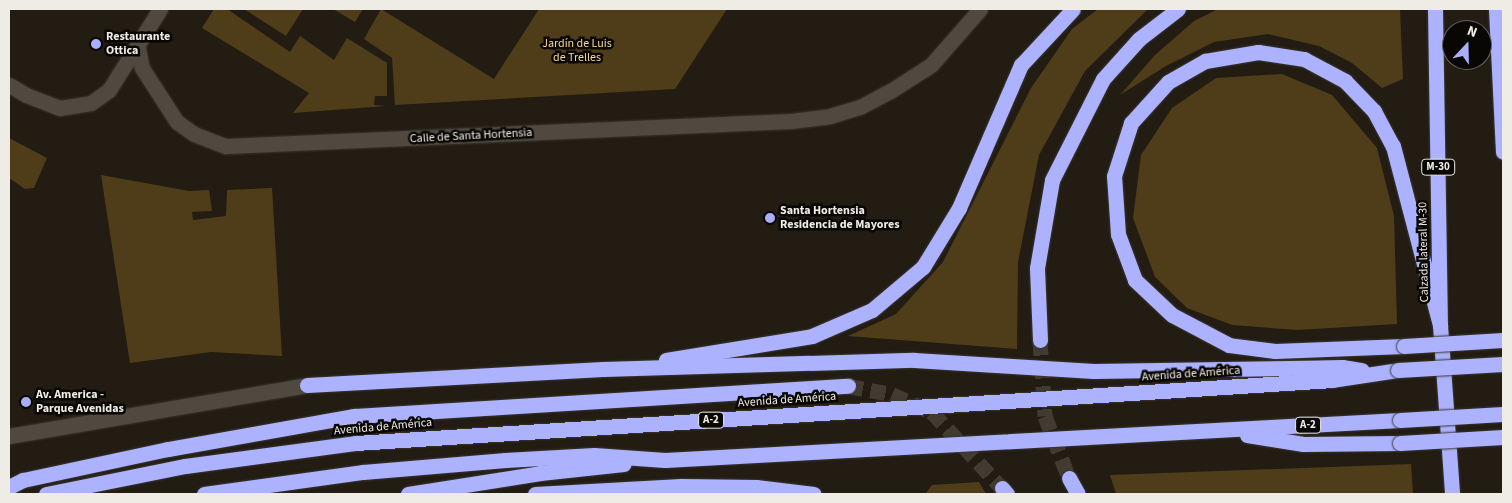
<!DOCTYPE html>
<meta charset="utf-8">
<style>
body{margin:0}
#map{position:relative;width:1512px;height:503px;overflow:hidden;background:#221c13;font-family:"Source Sans 3",sans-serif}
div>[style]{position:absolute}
.green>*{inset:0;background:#4f3d1a}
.highway-tunnel>*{height:15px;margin-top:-7.5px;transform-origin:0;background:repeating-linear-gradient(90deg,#413b32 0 15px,transparent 0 23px)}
.roads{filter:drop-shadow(0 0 1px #39352f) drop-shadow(0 0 1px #39352f)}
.street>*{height:15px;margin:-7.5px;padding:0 7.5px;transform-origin:7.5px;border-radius:7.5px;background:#4f493f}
.highway>*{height:15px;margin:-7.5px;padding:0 7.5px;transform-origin:7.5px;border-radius:7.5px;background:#adb2ff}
.bridges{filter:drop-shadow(0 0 1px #39352f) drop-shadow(0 0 1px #39352f)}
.highway-bridge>*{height:15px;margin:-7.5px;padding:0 7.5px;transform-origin:7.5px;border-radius:7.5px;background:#adb2ff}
.dots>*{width:14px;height:14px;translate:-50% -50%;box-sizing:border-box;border:2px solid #090704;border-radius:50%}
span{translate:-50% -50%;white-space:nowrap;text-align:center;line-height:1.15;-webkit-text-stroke:5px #090704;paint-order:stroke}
.shield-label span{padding:1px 4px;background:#090704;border:1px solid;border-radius:4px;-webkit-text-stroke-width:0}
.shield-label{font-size:11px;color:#efebe5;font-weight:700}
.poi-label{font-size:12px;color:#efebe5;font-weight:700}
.left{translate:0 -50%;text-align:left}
.park-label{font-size:12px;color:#fad694}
.street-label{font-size:12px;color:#efebe5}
.frame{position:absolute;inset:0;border:10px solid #efebe5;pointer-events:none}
.north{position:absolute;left:1442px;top:20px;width:50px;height:50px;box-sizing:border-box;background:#090704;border:1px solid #65625e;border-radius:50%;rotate:21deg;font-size:14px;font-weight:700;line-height:20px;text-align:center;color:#efebe5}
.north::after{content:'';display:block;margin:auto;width:18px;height:22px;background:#abaffb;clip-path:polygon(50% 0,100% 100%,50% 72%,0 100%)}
</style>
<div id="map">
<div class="green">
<i style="clip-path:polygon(214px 9px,227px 9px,290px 52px,300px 36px,334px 60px,347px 38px,387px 63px,387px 96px,375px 96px,374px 105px,386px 106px,293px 113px,309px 93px,202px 28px)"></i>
<i style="clip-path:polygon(244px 9px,303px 9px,286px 36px)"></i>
<i style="clip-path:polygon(333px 9px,363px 9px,355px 22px)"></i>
<i style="clip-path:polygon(381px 9px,494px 79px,539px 9px,727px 9px,675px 89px,395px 105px,392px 58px,364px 39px)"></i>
<i style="clip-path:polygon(1098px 9px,1148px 9px,1085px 71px,1039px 155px,1018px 262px,1017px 349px,848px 336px,896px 314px,943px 262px,1031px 88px,1072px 29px)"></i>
<i style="clip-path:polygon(1218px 9px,1400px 9px,1403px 79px,1382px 88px,1352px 63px,1319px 46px,1268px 34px,1214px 42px,1166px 66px,1120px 95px,1155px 55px,1194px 21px)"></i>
<i style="clip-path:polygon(1282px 74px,1332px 95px,1377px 148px,1394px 216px,1397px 324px,1297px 330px,1232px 325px,1187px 308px,1155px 277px,1133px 218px,1141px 155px,1172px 108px,1216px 78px)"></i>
<i style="clip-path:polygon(9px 138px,47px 158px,34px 188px,25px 189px,9px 178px)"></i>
<i style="clip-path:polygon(101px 175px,189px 191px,209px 190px,212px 211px,192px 212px,193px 220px,226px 216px,227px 190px,272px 188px,282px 356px,211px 352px,130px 363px)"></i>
<i style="clip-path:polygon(1411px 464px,1413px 494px,1116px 494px,1110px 475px)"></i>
<i style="clip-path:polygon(979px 482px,986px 494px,925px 494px,932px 485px)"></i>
</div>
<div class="highway-tunnel">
<i style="left:1040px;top:340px;width:76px;rotate:86.2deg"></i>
<i style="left:1045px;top:416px;width:66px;rotate:68.8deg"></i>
<i style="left:848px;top:386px;width:45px;rotate:10.3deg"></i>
<i style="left:892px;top:394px;width:44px;rotate:24.2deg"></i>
<i style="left:932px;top:412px;width:103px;rotate:47.4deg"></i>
</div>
<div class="roads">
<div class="street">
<i style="left:138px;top:48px;width:20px;rotate:79deg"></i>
<i style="left:142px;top:68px;width:64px;rotate:57.1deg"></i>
<i style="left:177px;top:122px;width:21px;rotate:35deg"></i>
<i style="left:194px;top:134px;width:34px;rotate:21deg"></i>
<i style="left:226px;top:146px;width:566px;rotate:-2.53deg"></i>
<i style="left:791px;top:121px;width:39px;rotate:-7deg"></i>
<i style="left:830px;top:116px;width:31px;rotate:-17deg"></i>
<i style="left:860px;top:107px;width:36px;rotate:-28deg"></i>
<i style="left:892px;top:90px;width:46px;rotate:-32.7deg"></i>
<i style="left:931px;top:65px;width:74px;rotate:-48.8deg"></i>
<i style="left:9px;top:85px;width:20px;rotate:30deg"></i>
<i style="left:26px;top:95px;width:36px;rotate:21deg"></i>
<i style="left:60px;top:108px;width:31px;rotate:-9deg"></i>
<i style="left:91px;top:103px;width:22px;rotate:-36deg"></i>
<i style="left:109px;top:90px;width:96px;rotate:-57.8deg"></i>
<i style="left:9px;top:436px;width:302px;rotate:-9.7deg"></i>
</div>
<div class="highway">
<i style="left:1435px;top:9px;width:316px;rotate:89.1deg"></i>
<i style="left:1440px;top:325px;width:169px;rotate:85.9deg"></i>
<i style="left:1496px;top:9px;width:143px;rotate:87.2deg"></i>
<i style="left:1040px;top:340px;width:72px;rotate:-92.4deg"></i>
<i style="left:1037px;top:268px;width:89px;rotate:-80.3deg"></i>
<i style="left:1052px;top:180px;width:113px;rotate:-63.2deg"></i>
<i style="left:1103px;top:79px;width:54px;rotate:-48deg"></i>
<i style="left:1139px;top:39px;width:49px;rotate:-37.6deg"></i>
<i style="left:1404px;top:346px;width:129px;rotate:177.8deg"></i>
<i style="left:1275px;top:351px;width:46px;rotate:-172.6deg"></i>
<i style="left:1229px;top:345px;width:64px;rotate:-152.2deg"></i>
<i style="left:1172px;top:315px;width:51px;rotate:-136.6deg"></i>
<i style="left:1135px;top:280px;width:49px;rotate:-110.3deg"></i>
<i style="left:1118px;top:234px;width:58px;rotate:-93.9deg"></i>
<i style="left:1114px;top:176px;width:56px;rotate:-72.2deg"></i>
<i style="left:1131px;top:123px;width:55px;rotate:-47.9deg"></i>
<i style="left:1168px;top:82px;width:43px;rotate:-29.6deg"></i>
<i style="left:1205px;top:61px;width:54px;rotate:-9.6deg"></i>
<i style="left:1258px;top:52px;width:47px;rotate:8.7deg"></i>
<i style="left:1304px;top:59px;width:47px;rotate:28.2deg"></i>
<i style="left:1345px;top:81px;width:42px;rotate:46deg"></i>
<i style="left:1374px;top:111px;width:40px;rotate:62deg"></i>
<i style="left:1393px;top:146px;width:185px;rotate:75.3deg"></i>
<i style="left:666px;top:360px;width:148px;rotate:-9.3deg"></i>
<i style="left:812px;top:336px;width:65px;rotate:-23.4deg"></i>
<i style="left:872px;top:310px;width:67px;rotate:-40.1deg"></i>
<i style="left:923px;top:267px;width:69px;rotate:-58.6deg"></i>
<i style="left:959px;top:208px;width:156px;rotate:-66.6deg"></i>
<i style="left:1021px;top:65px;width:76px;rotate:-47.1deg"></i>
<i style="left:307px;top:385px;width:296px;rotate:-3.1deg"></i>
<i style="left:603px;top:369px;width:311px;rotate:-1.7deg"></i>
<i style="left:914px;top:360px;width:180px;rotate:3.5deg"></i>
<i style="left:1094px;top:371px;width:248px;rotate:-0.9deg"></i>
<i style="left:1342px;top:367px;width:20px;rotate:9deg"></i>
<i style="left:1247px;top:435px;width:57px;rotate:9.1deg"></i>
<i style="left:1303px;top:444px;width:97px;rotate:-0.6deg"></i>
<i style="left:1069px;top:478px;width:18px;rotate:61deg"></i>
<i style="left:9px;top:487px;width:16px;rotate:-27deg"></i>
<i style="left:23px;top:480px;width:148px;rotate:-12.1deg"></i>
<i style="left:168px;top:449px;width:189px;rotate:-10.1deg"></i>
<i style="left:354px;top:416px;width:495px;rotate:-3.5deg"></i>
<i style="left:1002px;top:488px;width:8px;rotate:50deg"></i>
<i style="left:46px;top:494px;width:142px;rotate:-11.4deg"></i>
<i style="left:185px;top:466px;width:173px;rotate:-7.7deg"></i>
<i style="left:356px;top:443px;width:978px;rotate:-3.69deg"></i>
<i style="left:1332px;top:380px;width:67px;rotate:-8.6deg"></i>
<i style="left:204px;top:494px;width:161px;rotate:-7.9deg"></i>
<i style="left:363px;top:472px;width:143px;rotate:-4.8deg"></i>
<i style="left:505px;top:460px;width:89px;rotate:-3.2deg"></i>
<i style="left:594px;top:455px;width:71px;rotate:4deg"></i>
<i style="left:665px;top:460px;width:736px;rotate:-3.12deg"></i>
<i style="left:408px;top:494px;width:134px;rotate:-9deg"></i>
<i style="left:540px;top:473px;width:84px;rotate:-6.1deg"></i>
<i style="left:535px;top:494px;width:146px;rotate:-3.1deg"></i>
<i style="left:681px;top:486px;width:75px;rotate:0.8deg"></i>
<i style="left:756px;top:487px;width:58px;rotate:6.9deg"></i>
</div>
</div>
<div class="bridges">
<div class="highway-bridge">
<i style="left:1404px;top:346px;width:99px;rotate:-3.5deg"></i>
<i style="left:1398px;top:370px;width:105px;rotate:-3.3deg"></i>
<i style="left:1400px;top:420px;width:103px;rotate:-3.3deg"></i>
<i style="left:1400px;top:443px;width:103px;rotate:-3.3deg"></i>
</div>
</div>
<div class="dots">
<i style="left:96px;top:44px;background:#abaffb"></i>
<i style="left:770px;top:218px;background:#abaffb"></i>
<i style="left:26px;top:402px;background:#abaffb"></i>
</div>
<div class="shield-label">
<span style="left:1438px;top:167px">M-30</span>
<span style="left:711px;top:420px">A-2</span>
<span style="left:1308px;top:425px">A-2</span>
</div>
<div class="poi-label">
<span class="left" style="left:106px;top:44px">Restaurante<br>Ottica</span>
<span class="left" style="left:780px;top:218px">Santa Hortensia<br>Residencia de Mayores</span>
<span class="left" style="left:36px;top:402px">Av. America -<br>Parque Avenidas</span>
</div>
<div class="park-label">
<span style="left:577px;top:51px">Jardín de Luis<br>de Trelles</span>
</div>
<div class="street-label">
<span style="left:471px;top:136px;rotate:-3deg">Calle de Santa Hortensia</span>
<span style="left:1424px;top:252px;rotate:-91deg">Calzada lateral M-30</span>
<span style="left:1191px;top:374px;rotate:-4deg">Avenida de América</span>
<span style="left:787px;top:400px;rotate:-4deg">Avenida de América</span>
<span style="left:383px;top:427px;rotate:-5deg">Avenida de América</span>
</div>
<div class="frame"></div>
<div class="north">N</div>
</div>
